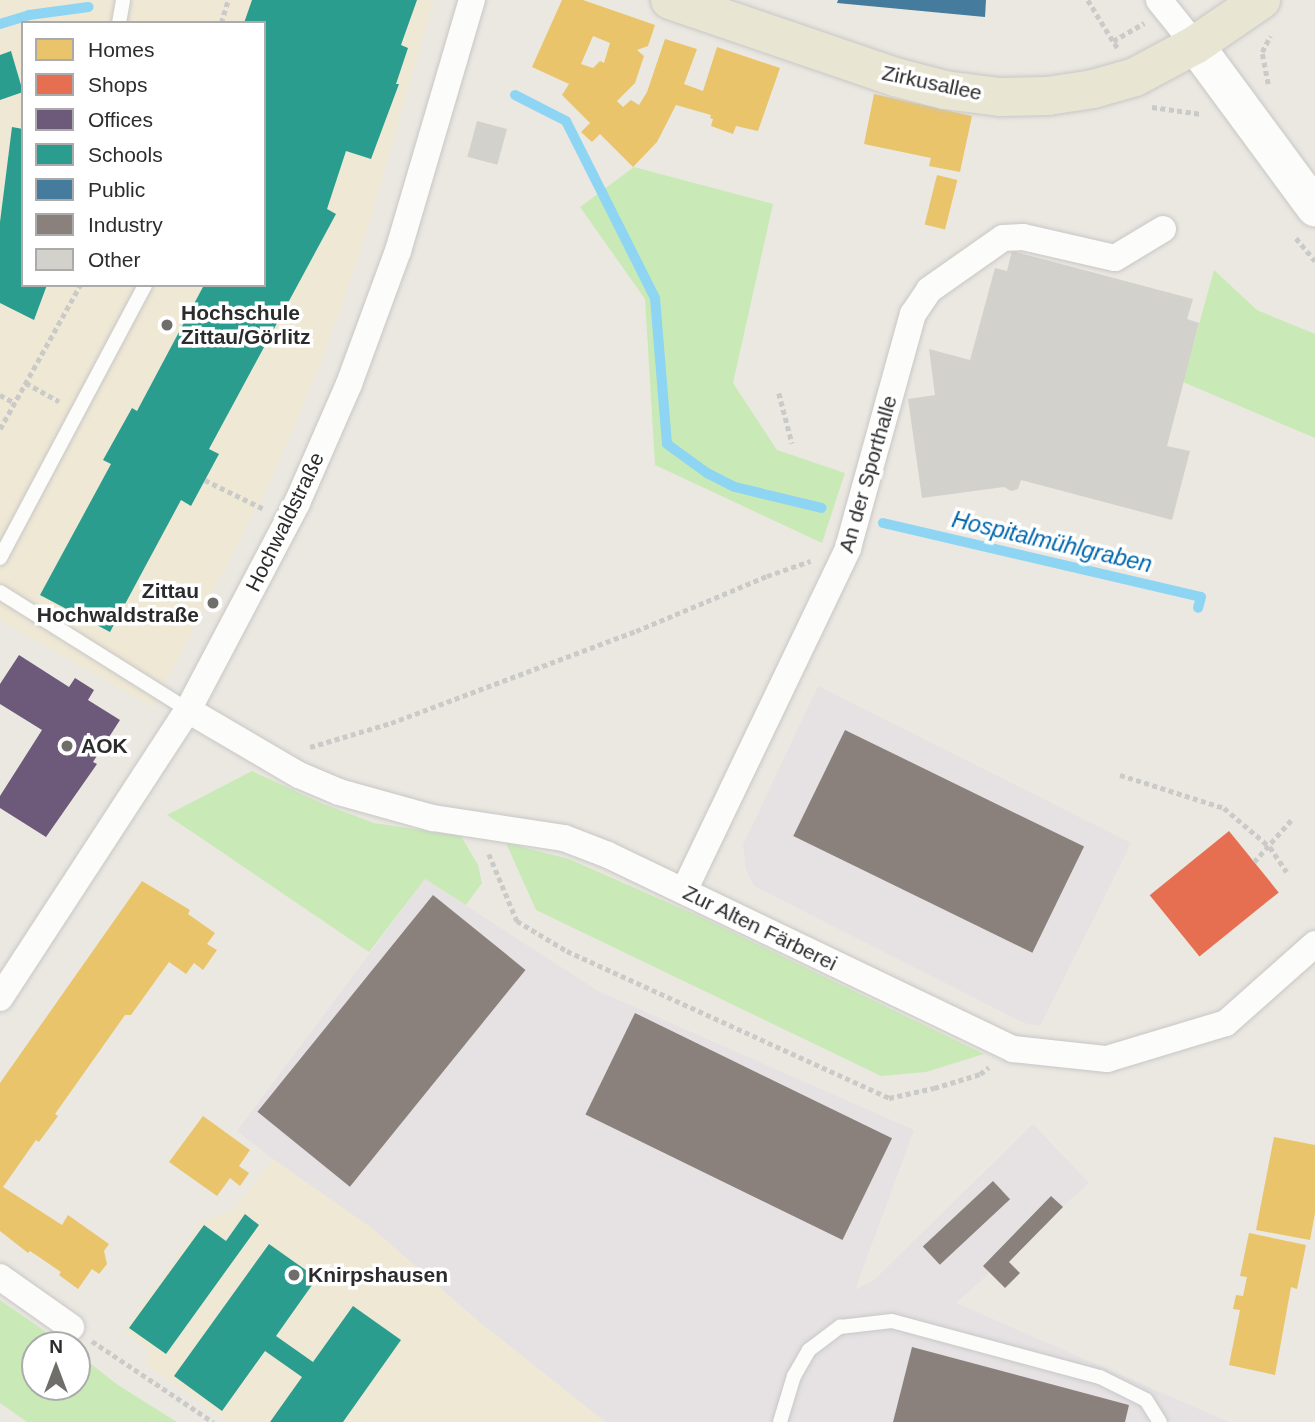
<!DOCTYPE html>
<meta charset="utf-8">
<style>
body{margin:0}
#map{position:relative;width:1315px;height:1422px;overflow:hidden;background:#ebe8e1;font-family:Arial,sans-serif}
div>[style]{position:absolute}
.industrial>*{inset:0;background:#e6e2e4}
.education>*{inset:0;background:#efe8d5}
.green>*{inset:0;background:#c9eab7}
.homes>*{inset:0;background:#e9c46a;transform-origin:0 0}
.shops>*{inset:0;background:#e76f51;transform-origin:0 0}
.offices>*{inset:0;background:#6d597a}
.schools>*{inset:0;background:#2a9d8f}
.public>*{inset:0;background:#457b9d}
.industry>*{inset:0;background:#8a817c;transform-origin:0 0}
.stream>*{height:10px;margin:-5px;padding:0 5px;transform-origin:5px;border-radius:5px;background:#8ed4f3}
.building>*{inset:0;background:#d3d1cc;transform-origin:0 0}
.path>*{height:4.5px;margin-top:-2.25px;transform-origin:0;background:repeating-linear-gradient(90deg,#cacac9 0 5px,transparent 0 8.5px)}
.roads{filter:drop-shadow(0 0 2px #c8c7c7) drop-shadow(0 0 2px #c8c7c7)}
.lane>*{height:14px;margin:-7px;padding:0 7px;transform-origin:7px;border-radius:7px;background:#fcfcfa}
.street>*{height:26px;margin:-13px;padding:0 13px;transform-origin:13px;border-radius:13px;background:#fcfcfa}
.secondary>*{height:37px;margin:-18.5px;padding:0 18.5px;transform-origin:18.5px;border-radius:18.5px;background:#fcfcfa}
.primary>*{height:38px;margin:-19px;padding:0 19px;transform-origin:19px;border-radius:19px;background:#e9e5d3}
.dots>*{width:19px;height:19px;translate:-50% -50%;box-sizing:border-box;border:4px solid #fff;border-radius:50%}
span{translate:-50% -50%;white-space:nowrap;text-align:center;line-height:1.15;-webkit-text-stroke:7px #fff;paint-order:stroke}
.street-label{font-size:21px;color:#2c2c2c}
.poi-label{font-size:21px;color:#2c2c2c;font-weight:700}
.left{translate:0 -50%;text-align:left}
.right{translate:-100% -50%;text-align:right}
.water-label{font-size:23px;color:#0067ad;font-style:italic}
.legend{position:absolute;left:21px;top:21px;width:245px;height:266px;box-sizing:border-box;background:#fff;border:2px solid #ababab;margin:0;padding:9px 12px;list-style:none;font-size:21px;color:#2c2c2c}
.legend li{display:flex;align-items:center;gap:14px;height:35px}
.legend b{width:35px;border:2px solid #ababab}
.north{position:absolute;left:21px;top:1331px;width:70px;height:70px;box-sizing:border-box;background:#fff;border:2px solid #ababab;border-radius:50%;rotate:0deg;font-size:19px;font-weight:700;line-height:28px;text-align:center;color:#2c2c2c}
.north::after{content:'';display:block;margin:auto;width:24px;height:32px;background:#6f6e6b;clip-path:polygon(50% 0,100% 100%,50% 72%,0 100%)}
</style>
<div id="map">
<div class="industrial">
<i style="clip-path:polygon(818px 686px,1131px 843px,1040px 1026px,1024px 1023px,754px 886px,746px 870px,743px 845px)"></i>
<i style="clip-path:polygon(425px 879px,598px 991px,914px 1130px,855px 1290px,875px 1279px,1033px 1124px,1089px 1183px,956px 1303px,1229px 1422px,605px 1422px,478px 1321px,373px 1229px,302px 1182px,237px 1131px)"></i>
</div>
<div class="education">
<i style="clip-path:polygon(evenodd,0 0,434px 0,360px 254px,320px 365px,273px 475px,153px 707px,0 620px,0 0,23px 23px,264px 23px,264px 285px,23px 285px,23px 23px)"></i>
<i style="clip-path:polygon(273px 1159px,373px 1229px,478px 1321px,605px 1422px,227px 1422px,147px 1365px,148px 1350px,123px 1331px,202px 1222px,235px 1208px)"></i>
</div>
<div class="green">
<i style="clip-path:polygon(634px 167px,773px 204px,733px 383px,777px 450px,845px 473px,822px 543px,655px 465px,645px 299px,580px 207px)"></i>
<i style="clip-path:polygon(1214px 270px,1257px 310px,1315px 334px,1315px 438px,1183px 382px)"></i>
<i style="clip-path:polygon(252px 771px,321px 803px,374px 823px,461px 836px,478px 865px,482px 883px,466px 905px,425px 879px,369px 952px,167px 815px)"></i>
<i style="clip-path:polygon(506px 843px,569px 859px,703px 918px,984px 1054px,926px 1072px,881px 1076px,536px 910px)"></i>
<i style="clip-path:polygon(0 1300px,65px 1345px,35px 1345px,35px 1387px,77px 1387px,77px 1353px,118px 1385px,177px 1422px,27px 1422px,0 1403px)"></i>
</div>
<div class="homes">
<i style="clip-path:polygon(evenodd,562px 0,583px 0,655px 25px,648px 46px,637px 50px,644px 56px,635px 83px,617px 101px,623px 107px,631px 100px,639px 105px,647px 92px,665px 39px,697px 49px,684px 84px,703px 91px,717px 47px,780px 68px,758px 131px,736px 126px,733px 134px,711px 126px,713px 119px,710px 118px,711px 115px,676px 105px,657px 142px,633px 167px,600px 134px,592px 142px,581px 132px,590px 123px,562px 95px,569px 84px,532px 67px,562px 0,593px 36px,610px 43px,604px 63px,600px 61px,593px 68px,581px 64px,593px 36px)"></i>
<i style="clip-path:polygon(874px 94px,972px 116px,960px 172px,929px 166px,931px 158px,864px 144px)"></i>
<i style="left:937px;top:175px;width:21px;height:51px;rotate:14deg"></i>
<i style="clip-path:polygon(142px 881px,190px 910px,188px 914px,215px 933px,207px 944px,217px 950px,203px 970px,194px 963px,186px 974px,169px 962px,131px 1015px,125px 1015px,55px 1114px,58px 1116px,50px 1127px,39px 1142px,36px 1140px,3px 1187px,62px 1225px,68px 1215px,109px 1244px,104px 1251px,107px 1264px,99px 1274px,92px 1269px,78px 1289px,59px 1275px,61px 1272px,30px 1251px,28px 1253px,0 1231px,0 1083px)"></i>
<i style="clip-path:polygon(203px 1116px,250px 1150px,239px 1166px,249px 1173px,240px 1186px,230px 1178px,217px 1196px,169px 1162px)"></i>
<i style="clip-path:polygon(1274px 1137px,1315px 1145px,1315px 1213px,1310px 1240px,1256px 1230px)"></i>
<i style="clip-path:polygon(1249px 1233px,1306px 1245px,1297px 1289px,1291px 1287px,1275px 1375px,1229px 1365px,1240px 1310px,1233px 1309px,1236px 1295px,1243px 1296px,1247px 1277px,1240px 1276px)"></i>
</div>
<div class="shops">
<i style="left:1229px;top:831px;width:79px;height:102px;rotate:51deg"></i>
</div>
<div class="offices">
<i style="clip-path:polygon(19px 655px,69px 687px,75px 678px,94px 690px,88px 700px,120px 720px,93px 762px,97px 764px,46px 837px,0 808px,0 796px,42px 730px,0 704px,0 684px)"></i>
</div>
<div class="schools">
<i style="clip-path:polygon(252px 0,417px 0,401px 45px,408px 48px,396px 84px,399px 84px,371px 159px,346px 151px,327px 209px,336px 214px,209px 449px,219px 454px,191px 506px,181px 500px,110px 632px,40px 595px,111px 464px,103px 460px,132px 408px,137px 411px,204px 285px,264px 285px,264px 23px,244px 23px)"></i>
<i style="clip-path:polygon(11px 51px,23px 92px,0 100px,0 55px)"></i>
<i style="clip-path:polygon(12px 127px,23px 129px,23px 285px,47px 285px,34px 320px,0 303px,0 222px)"></i>
<i style="clip-path:polygon(245px 1214px,259px 1225px,166px 1354px,129px 1328px,204px 1225px,226px 1241px)"></i>
<i style="clip-path:polygon(269px 1244px,317px 1278px,276px 1336px,313px 1362px,353px 1306px,401px 1340px,343px 1422px,270px 1422px,302px 1377px,265px 1351px,222px 1411px,174px 1376px)"></i>
</div>
<div class="public">
<i style="clip-path:polygon(838px 0,986px 0,985px 17px,837px 3px)"></i>
</div>
<div class="industry">
<i style="left:845px;top:730px;width:266px;height:118px;rotate:26deg"></i>
<i style="left:433px;top:895px;width:119px;height:279px;rotate:39deg"></i>
<i style="left:635px;top:1013px;width:286px;height:113px;rotate:26deg"></i>
<i style="left:993px;top:1181px;width:25px;height:96px;rotate:47deg"></i>
<i style="clip-path:polygon(1051px 1196px,1063px 1207px,1009px 1262px,1020px 1273px,1005px 1288px,983px 1266px)"></i>
<i style="clip-path:polygon(912px 1347px,1129px 1405px,1125px 1422px,893px 1422px)"></i>
</div>
<div class="stream">
<i style="left:0;top:24px;width:30px;rotate:-17deg"></i>
<i style="left:29px;top:15px;width:60px;rotate:-7.7deg"></i>
<i style="left:515px;top:95px;width:57px;rotate:27deg"></i>
<i style="left:566px;top:121px;width:198px;rotate:63.3deg"></i>
<i style="left:655px;top:298px;width:146px;rotate:85.3deg"></i>
<i style="left:667px;top:444px;width:49px;rotate:35.9deg"></i>
<i style="left:707px;top:473px;width:31px;rotate:27deg"></i>
<i style="left:735px;top:487px;width:89px;rotate:13.6deg"></i>
<i style="left:883px;top:523px;width:326px;rotate:13.1deg"></i>
<i style="left:1201px;top:597px;width:11px;rotate:105deg"></i>
</div>
<div class="building">
<i style="left:477px;top:121px;width:31px;height:37px;rotate:15deg"></i>
<i style="clip-path:polygon(1012px 251px,1193px 299px,1187px 319px,1199px 323px,1167px 446px,1190px 451px,1172px 520px,1021px 480px,1018px 489px,1011px 491px,1004px 487px,922px 498px,908px 399px,935px 395px,929px 349px,970px 360px,995px 268px,1007px 271px)"></i>
</div>
<div class="path">
<i style="left:1088px;top:0;width:48px;rotate:58.6deg"></i>
<i style="left:221px;top:23px;width:24px;rotate:-73deg"></i>
<i style="left:1117px;top:48px;width:8px;rotate:-120deg"></i>
<i style="left:1113px;top:41px;width:36px;rotate:-30deg"></i>
<i style="left:1268px;top:84px;width:33px;rotate:-101deg"></i>
<i style="left:1262px;top:52px;width:18px;rotate:-63deg"></i>
<i style="left:1152px;top:107px;width:50px;rotate:8deg"></i>
<i style="left:1296px;top:238px;width:30px;rotate:50deg"></i>
<i style="left:26px;top:383px;width:38px;rotate:29deg"></i>
<i style="left:779px;top:393px;width:52px;rotate:75.4deg"></i>
<i style="left:0;top:395px;width:17px;rotate:28deg"></i>
<i style="left:0;top:429px;width:165px;rotate:-60.9deg"></i>
<i style="left:205px;top:480px;width:66px;rotate:26.2deg"></i>
<i style="left:310px;top:747px;width:84px;rotate:-16.5deg"></i>
<i style="left:391px;top:723px;width:262px;rotate:-20.6deg"></i>
<i style="left:636px;top:631px;width:142px;rotate:-22.8deg"></i>
<i style="left:767px;top:576px;width:46px;rotate:-19.2deg"></i>
<i style="left:1120px;top:775px;width:109px;rotate:17.6deg"></i>
<i style="left:1224px;top:808px;width:60px;rotate:40.3deg"></i>
<i style="left:1270px;top:847px;width:30px;rotate:56deg"></i>
<i style="left:489px;top:854px;width:73px;rotate:67.3deg"></i>
<i style="left:517px;top:921px;width:58px;rotate:31deg"></i>
<i style="left:567px;top:951px;width:354px;rotate:24.5deg"></i>
<i style="left:889px;top:1098px;width:46px;rotate:-12.5deg"></i>
<i style="left:934px;top:1088px;width:48px;rotate:-16.9deg"></i>
<i style="left:980px;top:1074px;width:11px;rotate:-38deg"></i>
<i style="left:1254px;top:862px;width:57px;rotate:-48.5deg"></i>
<i style="left:92px;top:1341px;width:146px;rotate:33.8deg"></i>
</div>
<div class="roads">
<div class="lane">
<i style="left:119px;top:23px;width:23px;rotate:-80deg"></i>
<i style="left:0;top:558px;width:309px;rotate:-62deg"></i>
<i style="left:0;top:592px;width:222px;rotate:32.1deg"></i>
<i style="left:780px;top:1422px;width:48px;rotate:-73.1deg"></i>
<i style="left:794px;top:1376px;width:30px;rotate:-60deg"></i>
<i style="left:809px;top:1350px;width:39px;rotate:-37deg"></i>
<i style="left:840px;top:1327px;width:52px;rotate:-6.6deg"></i>
<i style="left:892px;top:1321px;width:215px;rotate:15.1deg"></i>
<i style="left:1100px;top:1377px;width:51px;rotate:26.6deg"></i>
<i style="left:1146px;top:1400px;width:26px;rotate:58deg"></i>
</div>
<div class="street">
<i style="left:1159px;top:0;width:58px;rotate:51.3deg"></i>
<i style="left:188px;top:710px;width:129px;rotate:30.4deg"></i>
<i style="left:299px;top:775px;width:43px;rotate:23deg"></i>
<i style="left:339px;top:792px;width:98px;rotate:15.5deg"></i>
<i style="left:433px;top:818px;width:133px;rotate:8.7deg"></i>
<i style="left:564px;top:838px;width:47px;rotate:21.1deg"></i>
<i style="left:608px;top:855px;width:449px;rotate:25.6deg"></i>
<i style="left:1013px;top:1049px;width:95px;rotate:6.1deg"></i>
<i style="left:1107px;top:1059px;width:124px;rotate:-16.8deg"></i>
<i style="left:1226px;top:1023px;width:119px;rotate:-41.6deg"></i>
<i style="left:684px;top:891px;width:380px;rotate:-64.4deg"></i>
<i style="left:848px;top:548px;width:243px;rotate:-74.5deg"></i>
<i style="left:913px;top:314px;width:29px;rotate:-56deg"></i>
<i style="left:929px;top:290px;width:90px;rotate:-35.1deg"></i>
<i style="left:1003px;top:238px;width:20px;rotate:-3deg"></i>
<i style="left:1023px;top:237px;width:94px;rotate:12.9deg"></i>
<i style="left:1115px;top:258px;width:56px;rotate:-31.1deg"></i>
<i style="left:0;top:998px;width:344px;rotate:-56.9deg"></i>
<i style="left:188px;top:710px;width:234px;rotate:-62.2deg"></i>
<i style="left:297px;top:503px;width:130px;rotate:-66.4deg"></i>
<i style="left:349px;top:384px;width:142px;rotate:-69.8deg"></i>
<i style="left:398px;top:251px;width:262px;rotate:-73.6deg"></i>
<i style="left:0;top:1277px;width:87px;rotate:35.2deg"></i>
</div>
<div class="secondary">
<i style="left:1195px;top:45px;width:202px;rotate:53.6deg"></i>
</div>
<div class="primary">
<i style="left:670px;top:0;width:238px;rotate:18.9deg"></i>
<i style="left:895px;top:77px;width:52px;rotate:14.6deg"></i>
<i style="left:945px;top:90px;width:55px;rotate:7.3deg"></i>
<i style="left:1000px;top:97px;width:48px;rotate:-1.2deg"></i>
<i style="left:1048px;top:96px;width:46px;rotate:-8.8deg"></i>
<i style="left:1093px;top:89px;width:44px;rotate:-15.9deg"></i>
<i style="left:1135px;top:77px;width:68px;rotate:-28.1deg"></i>
<i style="left:1195px;top:45px;width:80px;rotate:-34.3deg"></i>
</div>
</div>
<div class="dots">
<i style="left:167px;top:325px;background:#6f6e6b"></i>
<i style="left:213px;top:603px;background:#6f6e6b"></i>
<i style="left:67px;top:746px;background:#6f6e6b"></i>
<i style="left:294px;top:1275px;background:#6f6e6b"></i>
</div>
<div class="street-label">
<span style="left:932px;top:83px;rotate:12deg">Zirkusallee</span>
<span style="left:868px;top:474px;rotate:-74deg">An der Sporthalle</span>
<span style="left:285px;top:522px;rotate:-64deg">Hochwaldstraße</span>
<span style="left:760px;top:928px;rotate:26deg">Zur Alten Färberei</span>
</div>
<div class="poi-label">
<span class="left" style="left:181px;top:325px">Hochschule<br>Zittau/Görlitz</span>
<span class="right" style="left:199px;top:603px">Zittau<br>Hochwaldstraße</span>
<span class="left" style="left:81px;top:746px">AOK</span>
<span class="left" style="left:308px;top:1275px">Knirpshausen</span>
</div>
<div class="water-label">
<span style="left:1052px;top:542px;rotate:13deg">Hospitalmühlgraben</span>
</div>
<ul class="legend">
<li><b style="height:19px;background:#e9c46a"></b>Homes</li>
<li><b style="height:19px;background:#e76f51"></b>Shops</li>
<li><b style="height:19px;background:#6d597a"></b>Offices</li>
<li><b style="height:19px;background:#2a9d8f"></b>Schools</li>
<li><b style="height:19px;background:#457b9d"></b>Public</li>
<li><b style="height:19px;background:#8a817c"></b>Industry</li>
<li><b style="height:19px;background:#d3d1cc"></b>Other</li>
</ul>
<div class="north">N</div>
</div>
